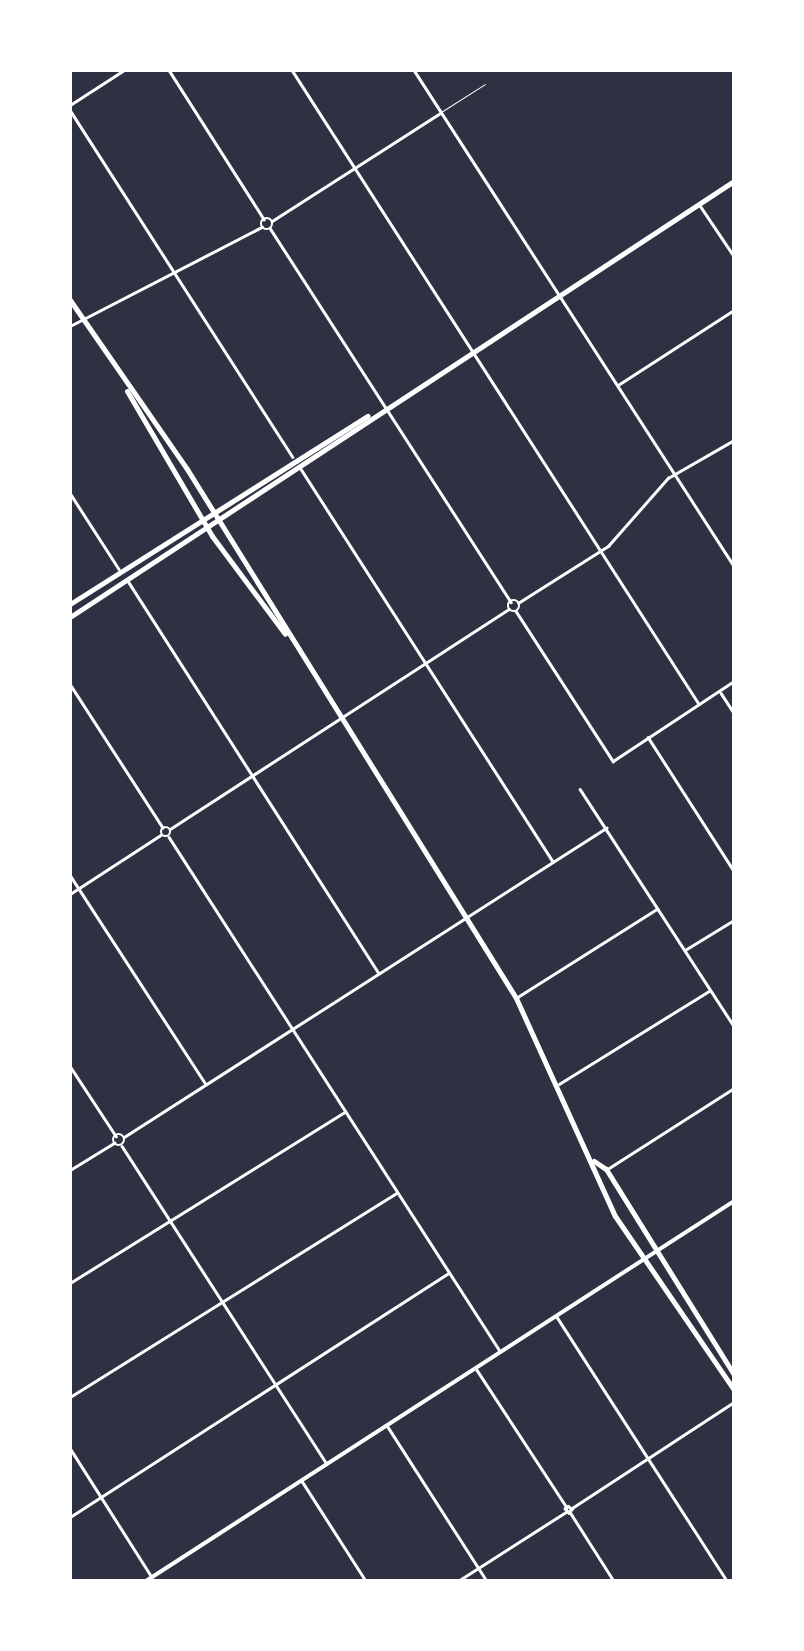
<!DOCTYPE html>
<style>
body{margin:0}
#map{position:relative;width:804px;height:1651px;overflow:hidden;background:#2d3142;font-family:"Space Grotesk",sans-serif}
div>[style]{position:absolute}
.service>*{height:1px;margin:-0.5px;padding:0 0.5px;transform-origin:0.5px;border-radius:0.5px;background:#fff}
.minor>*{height:2.5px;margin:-1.25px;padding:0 1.25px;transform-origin:1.25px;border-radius:1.25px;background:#fff}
.minor>.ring{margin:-1.25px;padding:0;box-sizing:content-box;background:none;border:2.5px solid #fff;border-radius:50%}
.tertiary>*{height:4px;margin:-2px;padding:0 2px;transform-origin:2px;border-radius:2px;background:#fff}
.secondary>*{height:5px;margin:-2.5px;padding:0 2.5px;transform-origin:2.5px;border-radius:2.5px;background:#fff}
span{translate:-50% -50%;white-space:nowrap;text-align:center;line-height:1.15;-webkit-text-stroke:9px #fff;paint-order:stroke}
.frame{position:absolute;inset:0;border:72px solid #fff;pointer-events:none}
</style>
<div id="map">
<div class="service">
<i style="left:441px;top:112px;width:52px;rotate:-32.5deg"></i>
</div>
<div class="minor">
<i style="left:169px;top:70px;width:177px;rotate:57.5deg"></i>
<i style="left:292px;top:70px;width:753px;rotate:57.3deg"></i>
<i style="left:414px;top:70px;width:590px;rotate:57.17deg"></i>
<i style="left:70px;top:105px;width:64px;rotate:-32.9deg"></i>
<i style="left:70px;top:110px;width:412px;rotate:57.3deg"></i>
<i style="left:699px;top:204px;width:63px;rotate:56.1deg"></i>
<i class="ring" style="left:261.5px;top:218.5px;width:8.5px;height:8.5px"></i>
<i style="left:272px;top:221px;width:200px;rotate:-32.7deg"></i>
<i style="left:270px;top:228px;width:445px;rotate:57.2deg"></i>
<i style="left:70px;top:326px;width:216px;rotate:-27.3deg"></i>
<i style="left:618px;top:385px;width:138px;rotate:-32.9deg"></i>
<i style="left:301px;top:469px;width:465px;rotate:57.3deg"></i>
<i style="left:70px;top:493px;width:90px;rotate:57.2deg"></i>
<i style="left:128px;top:581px;width:465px;rotate:57.4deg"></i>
<i class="ring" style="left:508.5px;top:600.5px;width:8.5px;height:8.5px"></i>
<i style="left:518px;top:603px;width:107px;rotate:-32.3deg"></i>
<i style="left:608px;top:546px;width:91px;rotate:-48.6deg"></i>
<i style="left:668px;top:478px;width:76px;rotate:-29.9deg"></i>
<i style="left:516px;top:611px;width:179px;rotate:57.1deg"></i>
<i style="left:613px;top:761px;width:145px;rotate:-33.5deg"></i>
<i style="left:70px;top:684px;width:171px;rotate:57.1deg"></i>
<i style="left:721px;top:693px;width:24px;rotate:57deg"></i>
<i style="left:648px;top:737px;width:159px;rotate:57.3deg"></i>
<i style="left:580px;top:789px;width:283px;rotate:57deg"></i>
<i class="ring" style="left:161px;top:827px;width:7.5px;height:7.5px"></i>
<i style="left:170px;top:829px;width:404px;rotate:-33deg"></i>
<i style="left:169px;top:837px;width:611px;rotate:57.22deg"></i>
<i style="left:70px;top:875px;width:248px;rotate:57deg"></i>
<i style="left:70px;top:894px;width:108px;rotate:-33deg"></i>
<i style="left:685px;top:950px;width:57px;rotate:-31.5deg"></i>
<i style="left:516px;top:998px;width:167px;rotate:-32.3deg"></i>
<i style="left:70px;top:1066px;width:84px;rotate:56.7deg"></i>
<i style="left:559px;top:1084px;width:176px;rotate:-31.8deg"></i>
<i class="ring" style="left:113px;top:1134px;width:9.5px;height:9.5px"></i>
<i style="left:124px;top:1137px;width:573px;rotate:-32.66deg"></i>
<i style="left:122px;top:1146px;width:378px;rotate:57.2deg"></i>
<i style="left:609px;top:1168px;width:148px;rotate:-32.6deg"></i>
<i style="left:70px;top:1170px;width:52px;rotate:-31.5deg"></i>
<i style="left:70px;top:1283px;width:324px;rotate:-31.9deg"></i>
<i style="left:557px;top:1317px;width:314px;rotate:57.2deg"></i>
<i style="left:477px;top:1370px;width:163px;rotate:56.8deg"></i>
<i style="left:70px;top:1397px;width:385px;rotate:-32deg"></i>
<i style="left:388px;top:1427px;width:183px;rotate:57.3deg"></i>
<i style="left:70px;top:1448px;width:153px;rotate:57.6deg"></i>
<i style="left:302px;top:1481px;width:119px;rotate:57.4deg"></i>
<i style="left:568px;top:1506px;width:5px;rotate:37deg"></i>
<i style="left:572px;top:1509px;width:5px;rotate:127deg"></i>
<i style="left:569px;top:1513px;width:6px;rotate:-135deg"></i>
<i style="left:565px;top:1509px;width:4px;rotate:-45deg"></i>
<i style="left:572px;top:1508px;width:194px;rotate:-33.2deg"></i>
<i style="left:570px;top:1512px;width:82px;rotate:57.5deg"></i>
<i style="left:70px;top:1517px;width:449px;rotate:-32.8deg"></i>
<i style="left:458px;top:1581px;width:128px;rotate:-32.6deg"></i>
</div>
<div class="tertiary">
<i style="left:146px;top:1581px;width:700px;rotate:-32.87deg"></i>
</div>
<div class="secondary">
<i style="left:70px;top:300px;width:206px;rotate:55.3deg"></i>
<i style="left:187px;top:469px;width:623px;rotate:58.12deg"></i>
<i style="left:516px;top:998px;width:239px;rotate:65.6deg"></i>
<i style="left:615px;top:1216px;width:211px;rotate:55.6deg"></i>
<i style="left:127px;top:391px;width:168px;rotate:59.6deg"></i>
<i style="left:212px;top:536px;width:122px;rotate:53.3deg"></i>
<i style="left:70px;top:604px;width:352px;rotate:-32.3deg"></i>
<i style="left:70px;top:617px;width:794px;rotate:-33.29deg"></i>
<i style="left:594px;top:1161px;width:14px;rotate:34deg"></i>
<i style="left:606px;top:1169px;width:243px;rotate:58.1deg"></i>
</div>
<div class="frame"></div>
</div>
